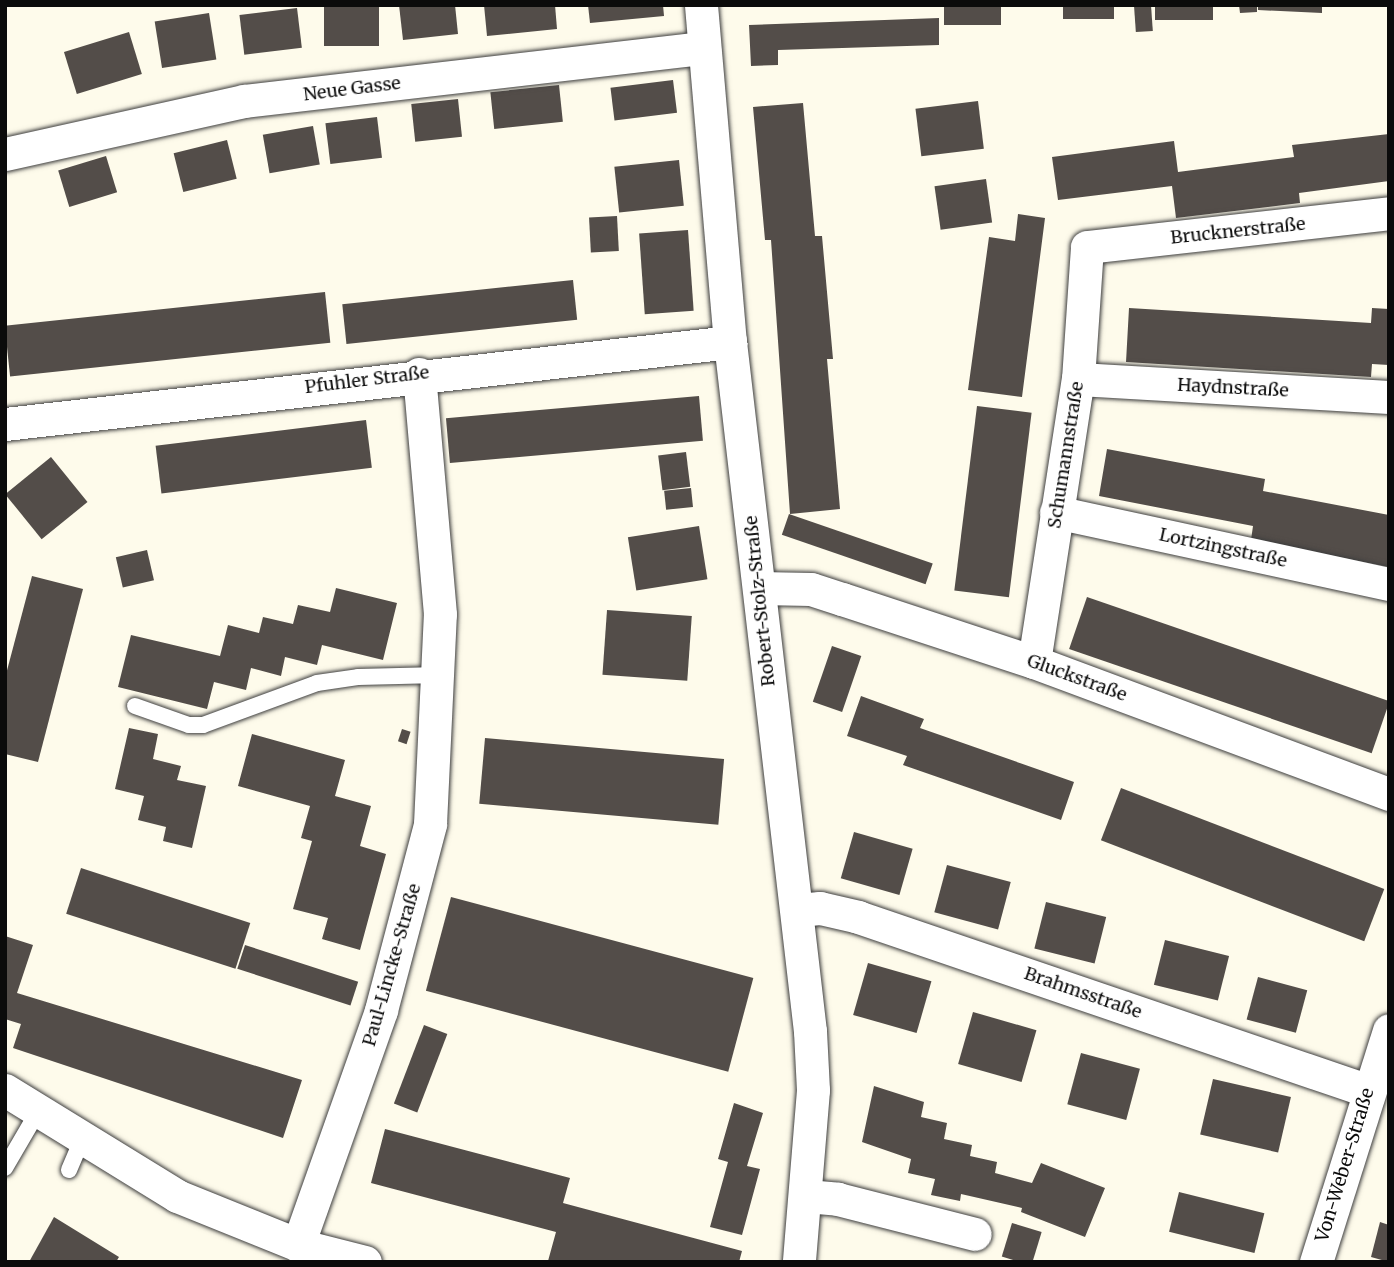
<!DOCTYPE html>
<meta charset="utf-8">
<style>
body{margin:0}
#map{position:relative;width:1394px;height:1267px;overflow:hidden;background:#fefbeb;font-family:Merriweather,serif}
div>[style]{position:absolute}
.building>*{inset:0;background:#534d49;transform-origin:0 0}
.roads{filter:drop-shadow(0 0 2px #3e3e3e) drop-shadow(0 0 2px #3e3e3e)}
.lane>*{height:16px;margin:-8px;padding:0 8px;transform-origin:8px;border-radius:8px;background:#fff}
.street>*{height:33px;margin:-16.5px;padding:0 16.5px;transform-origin:16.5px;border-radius:16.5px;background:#fff}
span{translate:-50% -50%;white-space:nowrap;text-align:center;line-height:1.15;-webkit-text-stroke:7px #fff;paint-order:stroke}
.street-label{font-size:18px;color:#0b0b0b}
.frame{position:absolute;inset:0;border:7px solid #0b0b0b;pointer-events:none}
</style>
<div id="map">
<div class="building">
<i style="left:324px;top:5px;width:55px;height:41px"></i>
<i style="clip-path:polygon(399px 5px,455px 5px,458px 34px,403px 40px)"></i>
<i style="clip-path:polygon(484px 5px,555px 5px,557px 29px,487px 36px)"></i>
<i style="clip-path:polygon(588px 5px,663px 5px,664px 16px,590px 23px)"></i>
<i style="left:944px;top:5px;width:57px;height:20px"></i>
<i style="left:1063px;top:5px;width:51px;height:14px"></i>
<i style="left:1151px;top:5px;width:26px;height:17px;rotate:86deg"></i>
<i style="left:1155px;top:5px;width:58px;height:15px"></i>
<i style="clip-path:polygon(1239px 5px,1257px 5px,1257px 12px,1240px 13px)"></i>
<i style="clip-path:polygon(1258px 5px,1322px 5px,1322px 13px,1258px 10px)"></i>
<i style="left:297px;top:8px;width:40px;height:58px;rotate:83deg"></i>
<i style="left:209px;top:13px;width:47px;height:55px;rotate:81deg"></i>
<i style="clip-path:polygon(939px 18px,939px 45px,778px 50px,778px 65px,751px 66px,749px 25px)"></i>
<i style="left:129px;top:32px;width:44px;height:68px;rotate:73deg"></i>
<i style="left:673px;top:80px;width:33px;height:63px;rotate:83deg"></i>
<i style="left:559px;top:85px;width:37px;height:69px;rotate:84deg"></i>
<i style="left:458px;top:99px;width:38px;height:47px;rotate:84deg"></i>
<i style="left:978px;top:101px;width:48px;height:63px;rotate:83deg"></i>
<i style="clip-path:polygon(803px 103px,815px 236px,822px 236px,833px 359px,827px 359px,840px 509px,790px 514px,771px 240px,765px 240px,753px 107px)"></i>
<i style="left:377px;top:117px;width:41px;height:52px;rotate:83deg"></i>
<i style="left:313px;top:126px;width:39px;height:51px;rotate:80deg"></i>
<i style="clip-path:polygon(1389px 134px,1389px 181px,1299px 193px,1300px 203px,1176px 218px,1172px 186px,1058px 200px,1052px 157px,1174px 141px,1178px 172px,1294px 157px,1292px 145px)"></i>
<i style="left:227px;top:140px;width:40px;height:55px;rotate:76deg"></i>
<i style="left:106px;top:156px;width:38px;height:50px;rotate:73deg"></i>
<i style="left:679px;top:160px;width:46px;height:65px;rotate:84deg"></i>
<i style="left:986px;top:179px;width:44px;height:52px;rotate:82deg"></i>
<i style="clip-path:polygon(1018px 214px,1045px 218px,1022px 397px,968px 390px,989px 237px,1015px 241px)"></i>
<i style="left:617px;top:216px;width:35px;height:28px;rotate:87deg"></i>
<i style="left:688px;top:230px;width:81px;height:49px;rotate:86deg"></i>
<i style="left:573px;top:280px;width:40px;height:232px;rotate:84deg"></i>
<i style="left:325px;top:292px;width:51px;height:322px;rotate:84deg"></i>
<i style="clip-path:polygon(1129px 308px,1371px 323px,1372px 308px,1389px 309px,1389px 365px,1372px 364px,1371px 377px,1126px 362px)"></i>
<i style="left:699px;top:396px;width:45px;height:254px;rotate:85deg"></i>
<i style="left:977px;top:406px;width:55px;height:186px;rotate:7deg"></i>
<i style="left:366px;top:420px;width:48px;height:212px;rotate:83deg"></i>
<i style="clip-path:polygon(1107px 449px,1265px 479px,1263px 491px,1389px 515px,1389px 567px,1251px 540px,1253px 526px,1099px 496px)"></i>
<i style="left:686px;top:452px;width:35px;height:28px;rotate:83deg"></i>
<i style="left:51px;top:457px;width:58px;height:59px;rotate:51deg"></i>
<i style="left:691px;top:488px;width:19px;height:27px;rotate:84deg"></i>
<i style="left:789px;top:514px;width:152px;height:22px;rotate:19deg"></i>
<i style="left:699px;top:526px;width:54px;height:72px;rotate:81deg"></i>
<i style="left:147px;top:550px;width:31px;height:32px;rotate:77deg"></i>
<i style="clip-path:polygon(32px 576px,83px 589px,38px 762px,5px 754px,5px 678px)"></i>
<i style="clip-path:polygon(336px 588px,397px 603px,383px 660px,322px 645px,317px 665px,285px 657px,281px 676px,251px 668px,246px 690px,214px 682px,207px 709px,118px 687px,131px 635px,220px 656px,228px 625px,259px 633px,263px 617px,293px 624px,298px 605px,330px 612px)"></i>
<i style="left:1087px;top:597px;width:320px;height:55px;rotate:19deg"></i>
<i style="left:607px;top:610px;width:85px;height:65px;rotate:4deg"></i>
<i style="left:832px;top:646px;width:31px;height:59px;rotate:19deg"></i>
<i style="clip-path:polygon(861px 696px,924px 719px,920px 728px,1074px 782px,1061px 820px,903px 765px,907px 756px,847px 736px)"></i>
<i style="clip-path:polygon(129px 728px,158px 734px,153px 759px,181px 766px,177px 780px,206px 786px,192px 848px,163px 841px,166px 827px,138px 820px,144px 796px,115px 789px)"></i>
<i style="left:402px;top:729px;width:9px;height:13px;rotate:18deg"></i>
<i style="clip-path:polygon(252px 734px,345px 760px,335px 796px,371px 806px,360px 846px,386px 854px,360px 950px,322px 939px,328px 918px,293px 909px,312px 841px,301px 838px,310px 806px,238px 786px)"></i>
<i style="left:485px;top:738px;width:240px;height:66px;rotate:5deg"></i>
<i style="left:1121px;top:788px;width:282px;height:56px;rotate:21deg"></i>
<i style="left:854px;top:832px;width:61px;height:48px;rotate:16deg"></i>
<i style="left:947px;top:865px;width:66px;height:49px;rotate:15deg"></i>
<i style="left:81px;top:868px;width:178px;height:48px;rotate:18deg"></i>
<i style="left:451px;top:897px;width:313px;height:97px;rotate:15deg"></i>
<i style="left:1046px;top:902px;width:62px;height:48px;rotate:14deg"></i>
<i style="clip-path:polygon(5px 936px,33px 945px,17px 993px,302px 1080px,283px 1138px,13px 1048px,21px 1024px,5px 1019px)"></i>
<i style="left:1165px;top:940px;width:66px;height:46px;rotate:14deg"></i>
<i style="left:245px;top:945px;width:119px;height:25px;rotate:18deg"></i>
<i style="left:868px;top:963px;width:66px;height:54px;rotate:16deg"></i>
<i style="left:1258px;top:977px;width:51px;height:44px;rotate:15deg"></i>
<i style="left:973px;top:1012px;width:66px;height:54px;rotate:16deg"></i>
<i style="left:424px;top:1025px;width:25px;height:84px;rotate:21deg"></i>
<i style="left:1081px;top:1053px;width:61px;height:53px;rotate:15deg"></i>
<i style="left:1213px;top:1079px;width:80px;height:57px;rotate:13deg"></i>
<i style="clip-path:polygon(874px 1086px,924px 1102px,921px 1117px,947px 1123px,944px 1139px,972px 1145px,970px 1156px,997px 1162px,995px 1173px,1032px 1183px,1041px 1163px,1105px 1188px,1085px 1237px,1021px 1212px,1022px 1208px,961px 1194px,960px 1201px,931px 1195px,935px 1179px,908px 1173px,911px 1159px,862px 1142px)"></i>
<i style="clip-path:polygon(734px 1103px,763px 1113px,747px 1166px,760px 1169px,742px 1235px,710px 1227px,728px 1162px,718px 1159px)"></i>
<i style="clip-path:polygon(385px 1129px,570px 1178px,563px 1203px,742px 1251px,739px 1262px,548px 1261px,556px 1232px,371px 1183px)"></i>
<i style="left:1179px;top:1192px;width:88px;height:41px;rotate:14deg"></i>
<i style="clip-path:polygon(54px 1217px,119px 1257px,116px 1262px,29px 1262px)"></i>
<i style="clip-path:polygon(1380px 1222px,1389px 1225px,1389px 1262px,1371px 1257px)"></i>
<i style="left:1012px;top:1223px;width:31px;height:35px;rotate:17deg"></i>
</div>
<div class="roads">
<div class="lane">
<i style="left:135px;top:706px;width:57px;rotate:19.4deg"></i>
<i style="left:189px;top:725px;width:14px"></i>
<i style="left:203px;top:725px;width:121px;rotate:-20.2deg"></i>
<i style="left:317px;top:683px;width:41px;rotate:-8.3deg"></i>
<i style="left:358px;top:677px;width:82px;rotate:-1.4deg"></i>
<i style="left:5px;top:1168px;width:64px;rotate:-59.8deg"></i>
<i style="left:69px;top:1170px;width:33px;rotate:-67deg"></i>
</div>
<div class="street">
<i style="left:701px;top:5px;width:338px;rotate:85.1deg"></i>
<i style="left:730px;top:342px;width:694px;rotate:83.38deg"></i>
<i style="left:810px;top:1031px;width:59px;rotate:87.1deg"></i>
<i style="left:813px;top:1090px;width:173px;rotate:94.7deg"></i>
<i style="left:5px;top:154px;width:245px;rotate:-12.5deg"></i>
<i style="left:244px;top:101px;width:463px;rotate:-6.6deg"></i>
<i style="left:1078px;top:379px;width:312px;rotate:3.3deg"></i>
<i style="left:5px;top:424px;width:730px;rotate:-6.45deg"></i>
<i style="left:1056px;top:512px;width:341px;rotate:12.2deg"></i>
<i style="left:759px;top:588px;width:52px;rotate:1.1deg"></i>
<i style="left:811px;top:589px;width:33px;rotate:18deg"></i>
<i style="left:842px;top:599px;width:202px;rotate:18.2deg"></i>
<i style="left:1034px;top:662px;width:379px;rotate:20.4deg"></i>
<i style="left:1034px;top:662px;width:286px;rotate:-81.2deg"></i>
<i style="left:1078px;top:379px;width:132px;rotate:-86.1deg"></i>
<i style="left:1087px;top:247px;width:304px;rotate:-6.4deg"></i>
<i style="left:797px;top:910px;width:23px;rotate:-5deg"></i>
<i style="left:820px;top:908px;width:39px;rotate:13deg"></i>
<i style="left:858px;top:917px;width:537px;rotate:18.81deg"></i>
<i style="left:5px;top:1090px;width:202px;rotate:31.6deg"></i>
<i style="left:177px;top:1196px;width:131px;rotate:22deg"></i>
<i style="left:298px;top:1245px;width:69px;rotate:14.2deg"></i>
<i style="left:806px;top:1196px;width:32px;rotate:5deg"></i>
<i style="left:838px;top:1199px;width:141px;rotate:14.3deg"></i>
<i style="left:298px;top:1245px;width:249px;rotate:-70.5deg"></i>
<i style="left:381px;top:1010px;width:192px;rotate:-75.2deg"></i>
<i style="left:430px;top:824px;width:210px;rotate:-87.3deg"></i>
<i style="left:440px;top:614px;width:241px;rotate:-95deg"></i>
<i style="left:1316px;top:1262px;width:243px;rotate:-72.5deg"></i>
</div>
</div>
<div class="street-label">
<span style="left:352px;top:89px;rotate:-7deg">Neue Gasse</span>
<span style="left:1238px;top:231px;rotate:-6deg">Brucknerstraße</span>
<span style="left:367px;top:380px;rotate:-7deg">Pfuhler Straße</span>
<span style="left:1233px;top:388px;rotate:3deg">Haydnstraße</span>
<span style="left:1066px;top:455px;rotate:-81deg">Schumannstraße</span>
<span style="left:1223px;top:548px;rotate:12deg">Lortzingstraße</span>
<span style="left:760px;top:601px;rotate:-96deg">Robert-Stolz-Straße</span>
<span style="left:1077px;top:678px;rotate:20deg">Gluckstraße</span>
<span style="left:392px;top:965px;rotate:-74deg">Paul-Lincke-Straße</span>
<span style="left:1083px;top:993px;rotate:19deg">Brahmsstraße</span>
<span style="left:1345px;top:1165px;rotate:-73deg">Von-Weber-Straße</span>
</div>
<div class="frame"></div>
</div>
